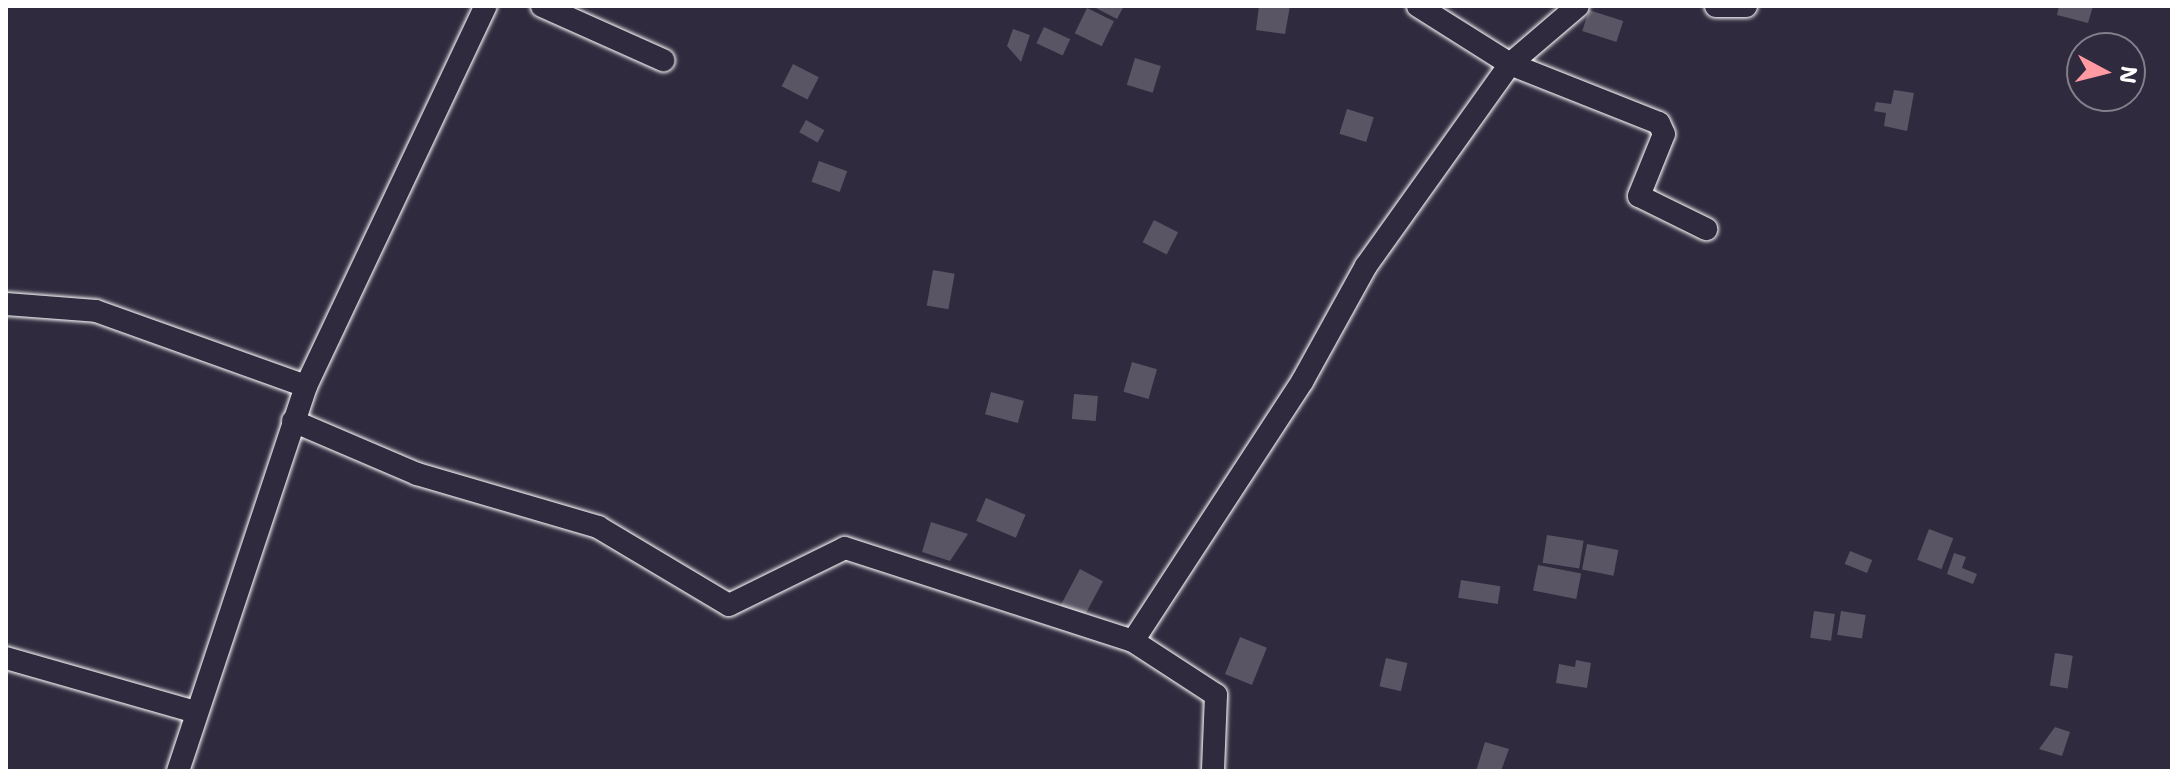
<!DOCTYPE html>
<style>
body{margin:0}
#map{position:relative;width:2178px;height:777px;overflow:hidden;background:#2f2a3d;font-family:"Shantell Sans",sans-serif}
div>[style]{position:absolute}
.building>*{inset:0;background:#595564;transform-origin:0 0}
.roads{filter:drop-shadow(0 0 2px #fff) drop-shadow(0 0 2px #fff)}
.minor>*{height:22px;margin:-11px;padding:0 11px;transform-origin:11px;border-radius:11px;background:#2f2a3d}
span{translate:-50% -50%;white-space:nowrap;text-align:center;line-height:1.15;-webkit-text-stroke:6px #2f2a3d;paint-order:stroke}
.frame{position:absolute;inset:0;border:8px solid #fff;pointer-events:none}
.north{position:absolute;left:2066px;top:32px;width:80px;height:80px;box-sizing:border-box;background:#2f2a3d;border:2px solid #827f8b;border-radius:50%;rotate:97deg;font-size:22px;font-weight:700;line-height:32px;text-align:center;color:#fff}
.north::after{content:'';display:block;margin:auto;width:28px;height:36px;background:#ff9aa2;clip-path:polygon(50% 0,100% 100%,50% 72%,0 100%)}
</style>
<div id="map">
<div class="building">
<i style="clip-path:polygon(1092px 6px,1124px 6px,1117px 19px)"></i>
<i style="clip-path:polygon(1259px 6px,1290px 6px,1285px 34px,1256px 30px)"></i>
<i style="clip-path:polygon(2059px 6px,2093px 6px,2088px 23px,2057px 15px)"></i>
<i style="left:1087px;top:8px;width:30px;height:28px;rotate:26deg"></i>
<i style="left:1589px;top:10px;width:36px;height:22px;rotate:18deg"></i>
<i style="left:1044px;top:27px;width:29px;height:18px;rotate:25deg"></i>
<i style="clip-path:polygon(1013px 29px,1030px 35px,1021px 62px,1007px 46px)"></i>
<i style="left:1135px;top:58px;width:27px;height:28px;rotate:17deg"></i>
<i style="left:793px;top:64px;width:29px;height:25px;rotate:27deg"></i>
<i style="clip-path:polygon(1894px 90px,1914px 93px,1907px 131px,1884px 126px,1886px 113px,1874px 111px,1876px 102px,1891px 104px)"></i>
<i style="left:1347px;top:109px;width:28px;height:26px;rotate:17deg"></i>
<i style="left:806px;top:120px;width:21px;height:14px;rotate:29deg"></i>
<i style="left:819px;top:161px;width:30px;height:22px;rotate:20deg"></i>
<i style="left:1154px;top:220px;width:27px;height:25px;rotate:27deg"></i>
<i style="left:933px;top:270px;width:22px;height:36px;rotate:10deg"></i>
<i style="left:1132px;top:362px;width:26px;height:31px;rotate:16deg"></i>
<i style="left:991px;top:392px;width:34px;height:23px;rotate:15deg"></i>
<i style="left:1074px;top:394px;width:24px;height:25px;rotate:5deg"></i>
<i style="left:986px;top:498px;width:43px;height:25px;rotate:23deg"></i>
<i style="clip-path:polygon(931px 522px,968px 534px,950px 561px,922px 552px)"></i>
<i style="left:1929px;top:529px;width:26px;height:33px;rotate:21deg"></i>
<i style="left:1547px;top:535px;width:37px;height:28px;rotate:9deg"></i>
<i style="left:1587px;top:544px;width:32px;height:26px;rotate:11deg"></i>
<i style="left:1850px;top:551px;width:24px;height:14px;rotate:22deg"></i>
<i style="clip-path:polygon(1954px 553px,1966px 557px,1962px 568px,1977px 574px,1973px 584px,1947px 574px)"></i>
<i style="left:1538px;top:565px;width:44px;height:26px;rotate:11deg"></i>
<i style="left:1080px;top:569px;width:26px;height:42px;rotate:28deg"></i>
<i style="left:1461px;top:580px;width:40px;height:18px;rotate:9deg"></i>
<i style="left:1814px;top:611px;width:21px;height:27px;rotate:8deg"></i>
<i style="left:1841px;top:611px;width:25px;height:24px;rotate:9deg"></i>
<i style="left:1240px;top:637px;width:29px;height:40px;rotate:22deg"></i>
<i style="left:2055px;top:653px;width:18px;height:33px;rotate:9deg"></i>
<i style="left:1386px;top:658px;width:22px;height:29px;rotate:13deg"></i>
<i style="clip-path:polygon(1576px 660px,1591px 663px,1587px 688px,1556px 683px,1559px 664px,1575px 667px)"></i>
<i style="clip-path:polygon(2055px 727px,2070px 732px,2062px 756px,2039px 749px)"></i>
<i style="clip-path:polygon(1485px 742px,1509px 749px,1501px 771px,1476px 771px)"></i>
</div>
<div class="roads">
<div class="minor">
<i style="left:542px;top:6px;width:133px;rotate:24.1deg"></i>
<i style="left:1418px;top:6px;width:109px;rotate:32.2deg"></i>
<i style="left:1510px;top:64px;width:89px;rotate:-40.5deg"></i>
<i style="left:1716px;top:6px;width:30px"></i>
<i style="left:6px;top:304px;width:90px;rotate:4.4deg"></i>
<i style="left:96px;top:311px;width:223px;rotate:19.7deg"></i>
<i style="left:293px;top:421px;width:135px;rotate:23.1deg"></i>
<i style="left:417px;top:474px;width:189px;rotate:16.3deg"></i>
<i style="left:598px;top:527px;width:152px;rotate:30.8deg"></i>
<i style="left:729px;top:605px;width:129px;rotate:-26.2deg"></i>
<i style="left:845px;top:548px;width:303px;rotate:17.9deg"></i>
<i style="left:1133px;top:641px;width:99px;rotate:33deg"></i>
<i style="left:1216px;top:695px;width:76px;rotate:92.3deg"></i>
<i style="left:1133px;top:641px;width:311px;rotate:-56.9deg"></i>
<i style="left:1303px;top:380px;width:130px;rotate:-61.1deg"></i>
<i style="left:1366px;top:266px;width:248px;rotate:-54.5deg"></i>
<i style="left:1510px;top:64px;width:160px;rotate:21.6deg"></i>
<i style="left:1659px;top:123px;width:12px;rotate:66deg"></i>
<i style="left:1664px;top:134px;width:67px;rotate:112deg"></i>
<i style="left:1639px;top:196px;width:75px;rotate:26.2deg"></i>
<i style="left:6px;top:658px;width:197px;rotate:15.9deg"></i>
<i style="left:178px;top:771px;width:406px;rotate:-71.6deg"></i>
<i style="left:306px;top:386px;width:420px;rotate:-64.7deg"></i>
</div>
</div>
<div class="frame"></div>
<div class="north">N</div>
</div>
